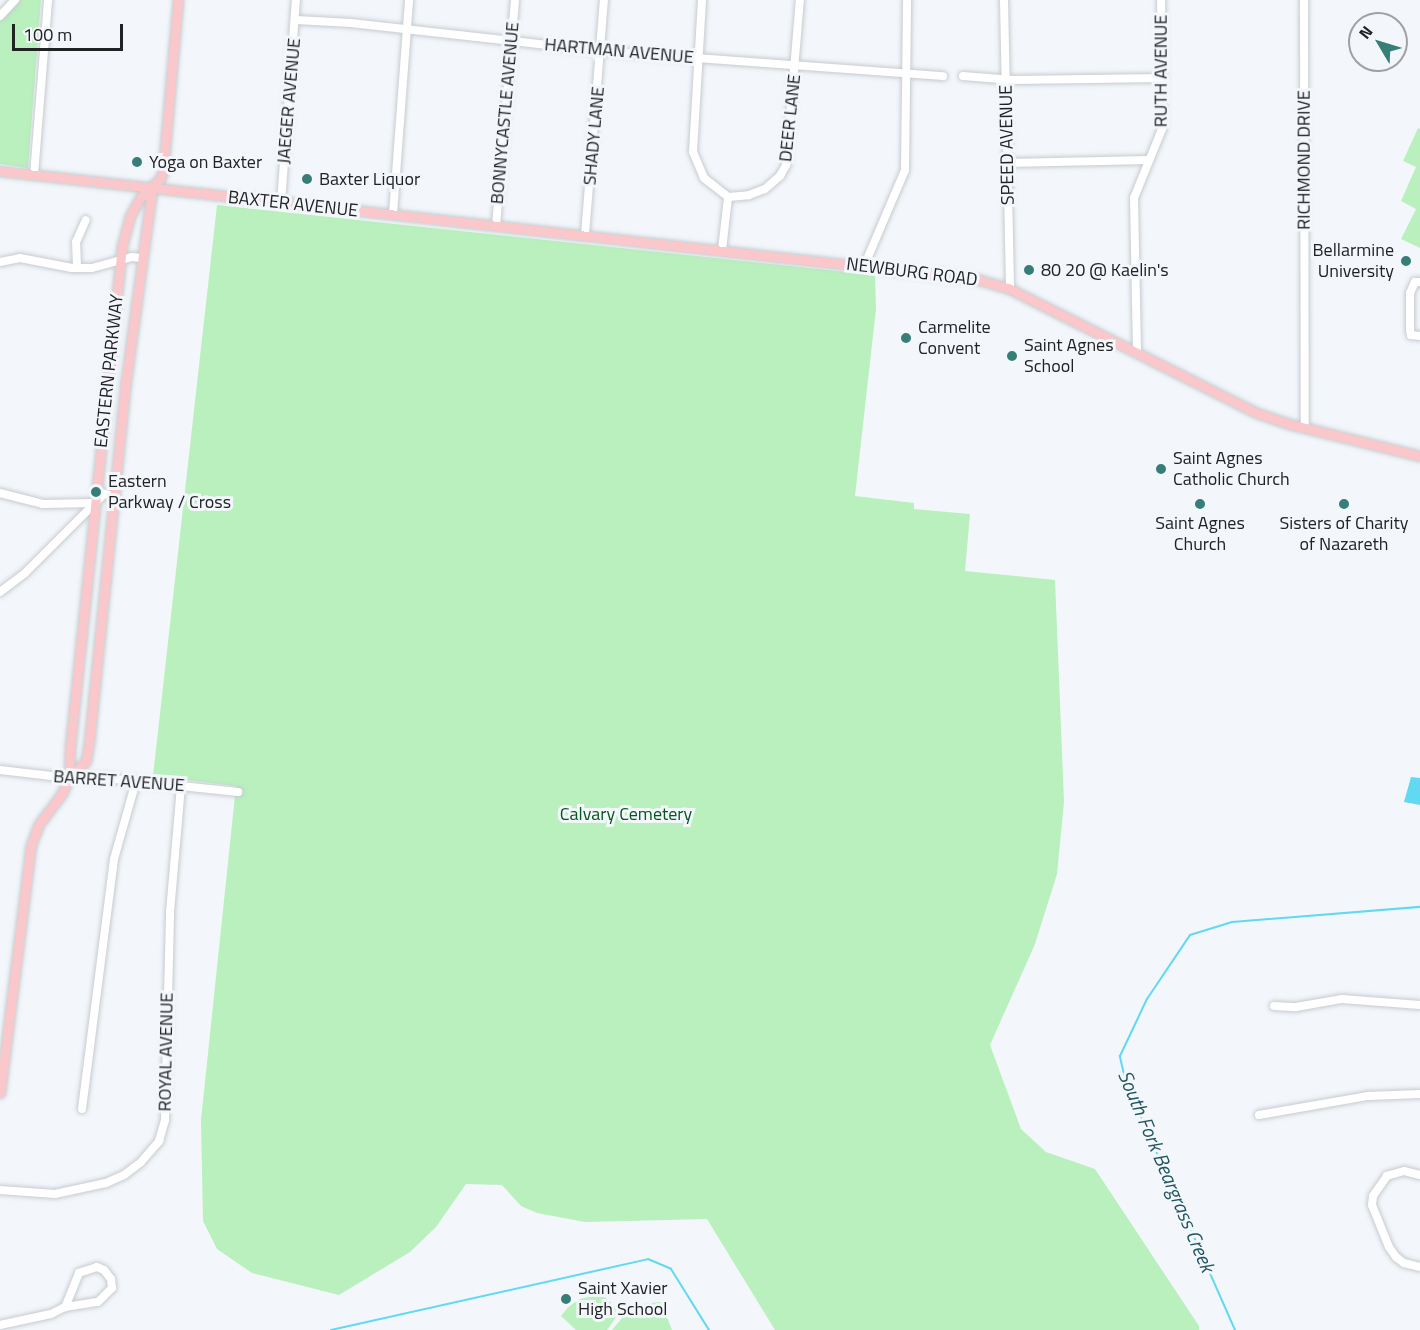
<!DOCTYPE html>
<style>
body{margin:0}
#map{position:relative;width:1420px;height:1330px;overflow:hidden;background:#f3f7fb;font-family:"Titillium Web",sans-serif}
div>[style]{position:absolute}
.green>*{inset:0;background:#b9f0bd}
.water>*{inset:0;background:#60d9f1}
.stream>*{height:2px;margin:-1px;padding:0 1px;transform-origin:1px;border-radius:1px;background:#60d9f1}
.roads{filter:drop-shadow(0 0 2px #c7cbcf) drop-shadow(0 0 2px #c7cbcf)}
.minor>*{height:8px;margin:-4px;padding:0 4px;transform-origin:4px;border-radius:4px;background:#fff}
.major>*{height:9px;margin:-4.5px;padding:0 4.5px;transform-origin:4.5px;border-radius:4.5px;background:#fac7cb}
.dots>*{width:16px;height:16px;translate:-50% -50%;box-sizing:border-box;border:3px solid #f3f7fb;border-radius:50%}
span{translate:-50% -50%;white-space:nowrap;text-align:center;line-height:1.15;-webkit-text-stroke:6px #f3f7fb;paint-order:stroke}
.street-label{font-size:18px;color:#212224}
.poi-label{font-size:18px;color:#212224}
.left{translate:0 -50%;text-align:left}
.right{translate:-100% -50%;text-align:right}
.park-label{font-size:18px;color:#06551c}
.water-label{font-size:20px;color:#20545e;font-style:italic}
.north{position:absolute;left:1348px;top:12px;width:60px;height:60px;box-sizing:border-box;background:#f3f7fb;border:2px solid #9fa2a5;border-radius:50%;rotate:308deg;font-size:16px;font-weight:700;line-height:24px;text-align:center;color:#212224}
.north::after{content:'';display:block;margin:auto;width:21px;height:27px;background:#377e79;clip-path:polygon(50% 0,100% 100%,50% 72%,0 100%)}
.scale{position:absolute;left:12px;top:24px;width:111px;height:27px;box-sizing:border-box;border:3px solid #212224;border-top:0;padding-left:8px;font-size:18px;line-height:21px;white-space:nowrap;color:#212224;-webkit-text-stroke:4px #f3f7fb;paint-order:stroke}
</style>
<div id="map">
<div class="green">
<i style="clip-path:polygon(20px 0,41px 0,28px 168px,0 164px,0 20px)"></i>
<i style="clip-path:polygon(1418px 128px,1420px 129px,1420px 248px,1401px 239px,1416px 209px,1401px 201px,1416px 167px,1403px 161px)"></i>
<i style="clip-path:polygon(217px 205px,875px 275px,876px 309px,855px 496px,914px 503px,914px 509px,970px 514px,965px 571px,1055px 580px,1064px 802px,1057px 874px,1035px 944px,990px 1045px,1021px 1129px,1046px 1152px,1095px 1169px,1199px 1326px,1199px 1330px,775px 1330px,707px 1219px,585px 1222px,537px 1213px,521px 1206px,502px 1185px,466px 1184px,436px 1227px,410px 1252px,339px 1295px,252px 1273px,217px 1249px,203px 1221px,201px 1120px,236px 786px,153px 776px)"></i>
<i style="clip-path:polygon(597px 1295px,606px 1298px,620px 1312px,607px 1330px,576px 1330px,561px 1316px,569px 1306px,580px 1299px)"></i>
<i style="clip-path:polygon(661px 1302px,672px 1330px,612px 1330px,633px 1305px)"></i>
</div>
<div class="water">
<i style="clip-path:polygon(1411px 777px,1420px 778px,1420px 805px,1404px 802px)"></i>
</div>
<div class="stream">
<i style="left:331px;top:1330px;width:325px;rotate:-12.6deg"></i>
<i style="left:648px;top:1259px;width:25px;rotate:23deg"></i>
<i style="left:671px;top:1269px;width:72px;rotate:58.1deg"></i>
<i style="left:1235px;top:1330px;width:270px;rotate:-113.8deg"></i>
<i style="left:1126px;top:1083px;width:28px;rotate:-103deg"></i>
<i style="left:1120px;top:1056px;width:63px;rotate:-64.7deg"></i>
<i style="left:1147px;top:999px;width:77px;rotate:-56.1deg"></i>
<i style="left:1190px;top:935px;width:44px;rotate:-17.2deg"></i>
<i style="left:1232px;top:922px;width:189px;rotate:-4.6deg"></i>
</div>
<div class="roads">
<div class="minor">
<i style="left:702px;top:0;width:152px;rotate:93.4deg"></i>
<i style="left:693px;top:152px;width:28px;rotate:67deg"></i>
<i style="left:704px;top:178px;width:31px;rotate:38deg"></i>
<i style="left:1004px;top:0;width:289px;rotate:88.8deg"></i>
<i style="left:1304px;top:0;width:428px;rotate:89.9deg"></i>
<i style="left:0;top:16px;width:22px;rotate:-47deg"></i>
<i style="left:296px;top:20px;width:55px;rotate:3.1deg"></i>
<i style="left:351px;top:23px;width:252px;rotate:6.4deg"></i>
<i style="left:601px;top:51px;width:343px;rotate:4.2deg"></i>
<i style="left:963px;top:76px;width:50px;rotate:4.6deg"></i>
<i style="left:1013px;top:80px;width:150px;rotate:-0.8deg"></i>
<i style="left:1007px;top:163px;width:142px;rotate:-1.2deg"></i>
<i style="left:34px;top:175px;width:176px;rotate:-85.4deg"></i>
<i style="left:728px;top:197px;width:21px;rotate:-5deg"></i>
<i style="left:749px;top:195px;width:17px;rotate:-21deg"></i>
<i style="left:765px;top:189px;width:20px;rotate:-41deg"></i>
<i style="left:780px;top:176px;width:13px;rotate:-61deg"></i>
<i style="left:786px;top:165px;width:166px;rotate:-85.2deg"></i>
<i style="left:281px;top:203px;width:204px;rotate:-85.8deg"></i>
<i style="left:393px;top:214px;width:215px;rotate:-85.7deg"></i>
<i style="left:496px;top:226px;width:227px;rotate:-85.2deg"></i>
<i style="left:585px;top:235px;width:236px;rotate:-85.4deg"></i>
<i style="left:722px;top:250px;width:53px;rotate:-83.5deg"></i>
<i style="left:0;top:262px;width:20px;rotate:-11deg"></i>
<i style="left:20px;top:258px;width:53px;rotate:10.9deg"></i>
<i style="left:72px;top:268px;width:20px"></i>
<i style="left:92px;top:268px;width:41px;rotate:-15.4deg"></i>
<i style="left:132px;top:257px;width:9px;rotate:6deg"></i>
<i style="left:865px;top:264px;width:102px;rotate:-66.9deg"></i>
<i style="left:905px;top:170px;width:170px;rotate:-89.3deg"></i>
<i style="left:77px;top:268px;width:26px;rotate:-92deg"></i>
<i style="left:76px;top:242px;width:24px;rotate:-66deg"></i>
<i style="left:1420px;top:282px;width:5px;rotate:180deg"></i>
<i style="left:1415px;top:282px;width:12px;rotate:114deg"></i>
<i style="left:1410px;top:293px;width:37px;rotate:90deg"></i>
<i style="left:1410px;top:330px;width:5px;rotate:79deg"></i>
<i style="left:1411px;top:335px;width:9px;rotate:6deg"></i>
<i style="left:1137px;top:353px;width:155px;rotate:-91.1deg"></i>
<i style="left:1134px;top:198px;width:74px;rotate:-67.9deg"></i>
<i style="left:1162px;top:129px;width:129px;rotate:-90.4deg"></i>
<i style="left:0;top:493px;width:44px;rotate:14.3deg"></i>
<i style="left:43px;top:504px;width:52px;rotate:-1.1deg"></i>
<i style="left:0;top:592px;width:31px;rotate:-37deg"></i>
<i style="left:25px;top:573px;width:112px;rotate:-45deg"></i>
<i style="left:104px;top:494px;width:12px;rotate:9deg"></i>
<i style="left:0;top:770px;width:69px;rotate:6.6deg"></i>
<i style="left:69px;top:778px;width:26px;rotate:-2deg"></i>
<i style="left:95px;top:777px;width:144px;rotate:6deg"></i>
<i style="left:1274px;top:1006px;width:22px;rotate:3deg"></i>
<i style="left:1296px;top:1007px;width:47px;rotate:-9.9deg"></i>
<i style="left:1342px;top:999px;width:78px;rotate:4.4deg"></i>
<i style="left:82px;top:1109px;width:252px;rotate:-82.7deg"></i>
<i style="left:114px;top:859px;width:81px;rotate:-74.2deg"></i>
<i style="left:1259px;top:1115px;width:111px;rotate:-9.9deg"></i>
<i style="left:1368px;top:1096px;width:52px;rotate:-2.2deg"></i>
<i style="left:1420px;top:1175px;width:16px;rotate:-166deg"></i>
<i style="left:1404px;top:1171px;width:18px;rotate:164deg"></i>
<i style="left:1387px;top:1176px;width:24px;rotate:125deg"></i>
<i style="left:1373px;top:1196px;width:9px;rotate:96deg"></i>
<i style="left:1372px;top:1205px;width:45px;rotate:68deg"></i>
<i style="left:1389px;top:1247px;width:12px;rotate:55deg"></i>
<i style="left:1396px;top:1257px;width:10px;rotate:37deg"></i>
<i style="left:1404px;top:1263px;width:16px;rotate:14deg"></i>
<i style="left:0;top:1190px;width:55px;rotate:4.2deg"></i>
<i style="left:55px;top:1194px;width:52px;rotate:-12.2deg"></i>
<i style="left:106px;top:1183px;width:20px;rotate:-24deg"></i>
<i style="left:124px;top:1175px;width:21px;rotate:-37deg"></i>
<i style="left:141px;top:1162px;width:28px;rotate:-49deg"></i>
<i style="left:159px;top:1141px;width:22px;rotate:-74deg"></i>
<i style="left:165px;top:1120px;width:208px;rotate:-88.6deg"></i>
<i style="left:170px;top:912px;width:125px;rotate:-85deg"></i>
<i style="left:0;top:1325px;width:52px;rotate:-12.2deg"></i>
<i style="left:51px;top:1314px;width:16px;rotate:-27deg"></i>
<i style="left:65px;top:1307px;width:33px;rotate:-9deg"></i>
<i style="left:98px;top:1302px;width:20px;rotate:-45deg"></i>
<i style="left:112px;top:1288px;width:9px;rotate:-96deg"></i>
<i style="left:111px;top:1279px;width:11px;rotate:-128deg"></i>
<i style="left:104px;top:1270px;width:8px;rotate:-157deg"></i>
<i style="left:97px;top:1267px;width:19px;rotate:162deg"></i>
<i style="left:79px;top:1273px;width:37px;rotate:112deg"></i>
</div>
<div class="major">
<i style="left:0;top:171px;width:982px;rotate:6.31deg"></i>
<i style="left:976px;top:279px;width:35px;rotate:16deg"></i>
<i style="left:1010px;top:289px;width:276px;rotate:26.7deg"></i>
<i style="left:1257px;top:413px;width:34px;rotate:19deg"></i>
<i style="left:1289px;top:424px;width:135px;rotate:13.7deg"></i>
<i style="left:69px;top:778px;width:30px;rotate:-88deg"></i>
<i style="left:70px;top:748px;width:505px;rotate:-84.09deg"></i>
<i style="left:122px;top:246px;width:31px;rotate:-75deg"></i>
<i style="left:130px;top:216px;width:21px;rotate:-61deg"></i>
<i style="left:140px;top:198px;width:28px;rotate:-44deg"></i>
<i style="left:160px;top:179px;width:9px;rotate:-69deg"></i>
<i style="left:163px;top:171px;width:172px;rotate:-85deg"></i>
<i style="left:0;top:1093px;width:250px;rotate:-82.9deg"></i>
<i style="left:31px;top:845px;width:22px;rotate:-69deg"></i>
<i style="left:39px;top:824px;width:39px;rotate:-53deg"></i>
<i style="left:62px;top:793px;width:17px;rotate:-65deg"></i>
<i style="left:69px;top:778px;width:24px;rotate:-45deg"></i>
<i style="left:86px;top:761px;width:18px;rotate:-81deg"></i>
<i style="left:89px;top:743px;width:364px;rotate:-84.2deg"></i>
<i style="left:126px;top:381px;width:195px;rotate:-82.3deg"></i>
</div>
</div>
<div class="dots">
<i style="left:137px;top:162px;background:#377e79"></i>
<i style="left:307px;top:179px;background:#377e79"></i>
<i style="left:1406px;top:261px;background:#377e79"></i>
<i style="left:1029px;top:270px;background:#377e79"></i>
<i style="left:906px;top:338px;background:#377e79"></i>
<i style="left:1012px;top:356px;background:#377e79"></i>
<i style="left:1161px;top:469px;background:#377e79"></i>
<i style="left:96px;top:492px;background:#377e79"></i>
<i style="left:1200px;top:504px;background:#377e79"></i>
<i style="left:1344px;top:504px;background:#377e79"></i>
<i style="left:566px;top:1299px;background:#377e79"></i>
</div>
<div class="street-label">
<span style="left:619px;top:51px;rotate:5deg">HARTMAN AVENUE</span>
<span style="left:1161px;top:71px;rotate:-90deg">RUTH AVENUE</span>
<span style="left:289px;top:101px;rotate:-85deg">JAEGER AVENUE</span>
<span style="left:505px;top:113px;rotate:-85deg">BONNYCASTLE AVENUE</span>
<span style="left:790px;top:118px;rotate:-84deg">DEER LANE</span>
<span style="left:594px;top:136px;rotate:-85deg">SHADY LANE</span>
<span style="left:1007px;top:145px;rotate:-91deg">SPEED AVENUE</span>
<span style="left:1304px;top:160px;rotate:-90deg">RICHMOND DRIVE</span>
<span style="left:293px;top:204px;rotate:6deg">BAXTER AVENUE</span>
<span style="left:912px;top:272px;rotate:7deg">NEWBURG ROAD</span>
<span style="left:109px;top:371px;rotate:-84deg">EASTERN PARKWAY</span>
<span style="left:119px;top:781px;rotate:4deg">BARRET AVENUE</span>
<span style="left:166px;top:1052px;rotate:-89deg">ROYAL AVENUE</span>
</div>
<div class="poi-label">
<span class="left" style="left:149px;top:162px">Yoga on Baxter</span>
<span class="left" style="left:319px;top:179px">Baxter Liquor</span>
<span class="right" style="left:1394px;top:261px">Bellarmine<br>University</span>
<span class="left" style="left:1041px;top:270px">80 20 @ Kaelin's</span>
<span class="left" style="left:918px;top:338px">Carmelite<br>Convent</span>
<span class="left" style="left:1024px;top:356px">Saint Agnes<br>School</span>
<span class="left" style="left:1173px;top:469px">Saint Agnes<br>Catholic Church</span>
<span class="left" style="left:108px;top:492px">Eastern<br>Parkway / Cross</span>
<span style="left:1200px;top:534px">Saint Agnes<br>Church</span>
<span style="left:1344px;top:534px">Sisters of Charity<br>of Nazareth</span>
<span class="left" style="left:578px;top:1299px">Saint Xavier<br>High School</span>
</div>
<div class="park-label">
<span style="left:626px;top:814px">Calvary Cemetery</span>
</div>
<div class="water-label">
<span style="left:1167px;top:1171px;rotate:67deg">South Fork Beargrass Creek</span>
</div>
<div class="north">N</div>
<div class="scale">100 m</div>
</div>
